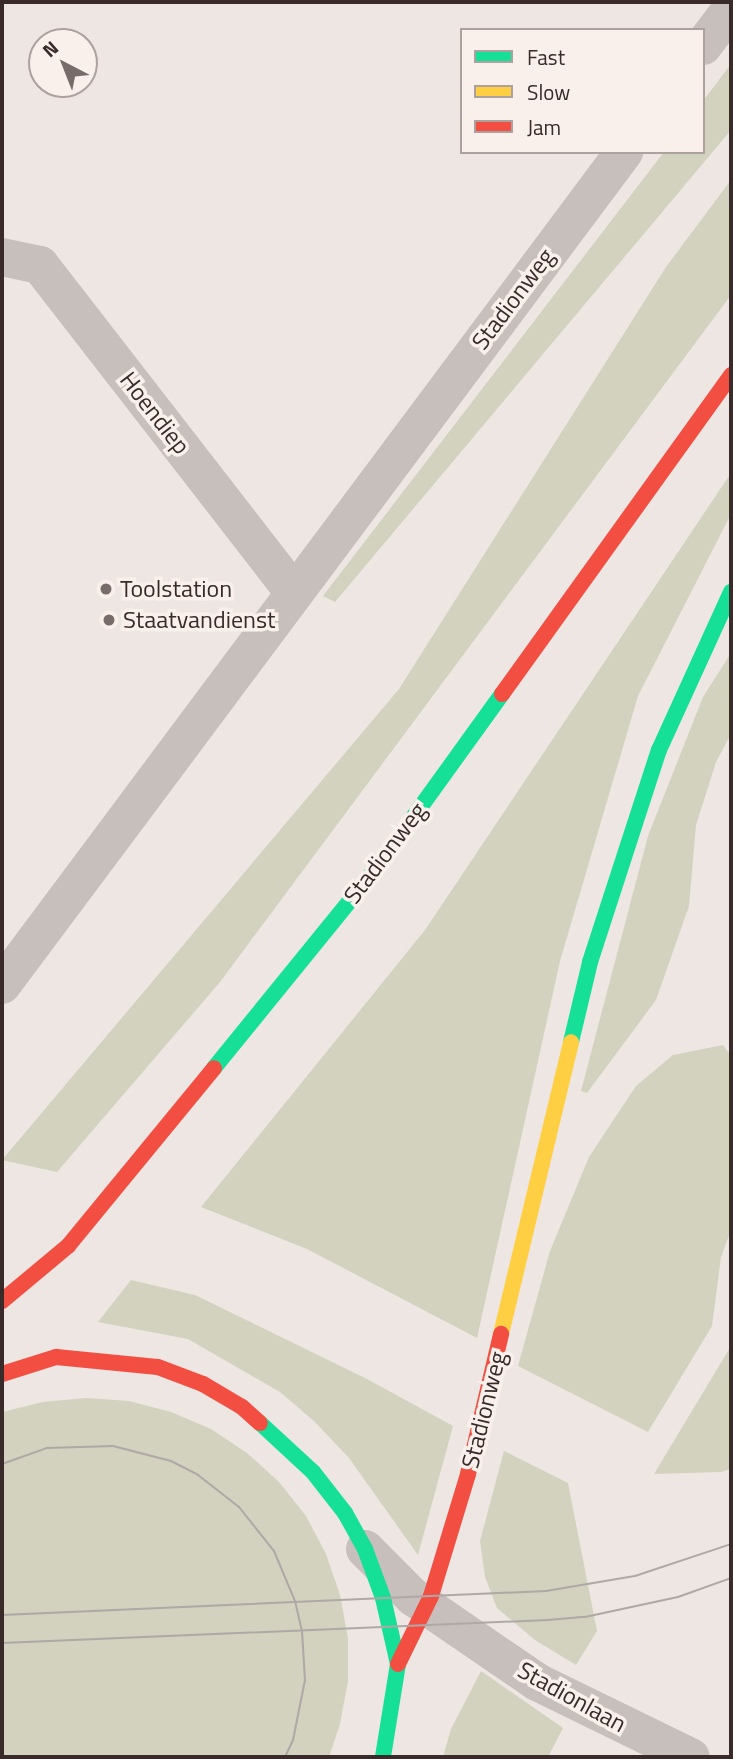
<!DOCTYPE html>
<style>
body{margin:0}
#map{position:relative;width:733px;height:1759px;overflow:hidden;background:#eee6e3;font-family:"Titillium Web",sans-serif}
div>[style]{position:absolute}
.green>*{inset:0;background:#d2d2be}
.street>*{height:38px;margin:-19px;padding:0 19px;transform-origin:19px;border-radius:19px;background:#c7bfbc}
.fast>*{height:16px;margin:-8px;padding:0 8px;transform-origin:8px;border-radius:8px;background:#16e098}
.slow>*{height:16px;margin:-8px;padding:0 8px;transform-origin:8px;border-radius:8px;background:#ffcf43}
.jam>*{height:16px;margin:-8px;padding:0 8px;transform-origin:8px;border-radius:8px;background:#f24e42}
.tram>*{height:2px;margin:-1px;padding:0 1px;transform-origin:1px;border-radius:1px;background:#afa8a6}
.dots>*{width:19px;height:19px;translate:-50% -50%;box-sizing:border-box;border:4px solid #f9f0eb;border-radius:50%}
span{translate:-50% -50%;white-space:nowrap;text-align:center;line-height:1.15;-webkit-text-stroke:7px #f9f0eb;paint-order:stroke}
.street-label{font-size:24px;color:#382b2a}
.poi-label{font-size:24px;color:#382b2a}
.left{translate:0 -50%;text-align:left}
.frame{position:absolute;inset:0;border:4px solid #382b2a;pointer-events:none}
.legend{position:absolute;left:460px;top:28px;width:245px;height:126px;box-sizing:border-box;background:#f9f0eb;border:2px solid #aca19e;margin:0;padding:9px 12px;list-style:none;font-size:21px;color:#382b2a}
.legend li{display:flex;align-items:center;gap:14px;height:35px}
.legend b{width:35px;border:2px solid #aca19e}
.north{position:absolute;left:28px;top:28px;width:70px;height:70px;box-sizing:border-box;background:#f9f0eb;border:2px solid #aca19e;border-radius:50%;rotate:318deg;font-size:19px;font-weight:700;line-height:28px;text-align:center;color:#382b2a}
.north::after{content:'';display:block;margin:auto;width:24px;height:32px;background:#786c6b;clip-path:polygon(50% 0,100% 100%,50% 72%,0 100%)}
</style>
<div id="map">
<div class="green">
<i style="clip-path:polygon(731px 64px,731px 130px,335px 602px,323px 596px,664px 152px,703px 152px,703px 101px)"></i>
<i style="clip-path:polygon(731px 180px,731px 295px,220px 982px,57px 1172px,2px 1160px,399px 689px,666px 267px)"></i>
<i style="clip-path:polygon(731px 473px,731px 514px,638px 696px,560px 961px,477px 1338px,307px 1249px,201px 1207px,425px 930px)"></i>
<i style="clip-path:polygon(731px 653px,731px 734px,716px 762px,696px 825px,689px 906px,656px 1000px,587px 1093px,581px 1091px,648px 836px,703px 697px)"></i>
<i style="clip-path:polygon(723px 1045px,731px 1056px,731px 1230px,721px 1257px,712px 1326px,648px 1432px,518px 1366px,550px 1251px,589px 1157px,636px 1086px,673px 1055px)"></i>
<i style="clip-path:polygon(131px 1280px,195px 1295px,367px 1379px,453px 1426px,418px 1555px,349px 1458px,315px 1422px,280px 1392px,188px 1339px,98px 1322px)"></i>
<i style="clip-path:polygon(731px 1346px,731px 1469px,721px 1472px,654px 1474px)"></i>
<i style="clip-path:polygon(86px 1398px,129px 1401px,171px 1412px,211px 1429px,247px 1453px,279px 1482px,306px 1516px,326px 1554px,340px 1595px,348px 1638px,348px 1681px,340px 1724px,329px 1757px,2px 1757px,2px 1412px,43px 1402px)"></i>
<i style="clip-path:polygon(504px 1451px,568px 1483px,597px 1631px,576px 1665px,535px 1640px,497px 1608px,485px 1577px,480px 1541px)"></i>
<i style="clip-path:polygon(481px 1671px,563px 1728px,548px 1757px,443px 1757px,451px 1729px)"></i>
</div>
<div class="street">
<i style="left:703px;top:46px;width:46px;rotate:-52.9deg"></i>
<i style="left:2px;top:257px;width:39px;rotate:12deg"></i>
<i style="left:40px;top:265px;width:414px;rotate:52.2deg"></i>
<i style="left:2px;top:985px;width:1040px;rotate:-53.25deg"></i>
<i style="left:365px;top:1549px;width:68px;rotate:45deg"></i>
<i style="left:413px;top:1597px;width:150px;rotate:34.4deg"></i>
<i style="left:537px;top:1682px;width:171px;rotate:26deg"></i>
</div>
<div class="fast">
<i style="left:571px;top:1042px;width:82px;rotate:-76.6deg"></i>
<i style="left:590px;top:962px;width:223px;rotate:-72deg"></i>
<i style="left:659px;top:750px;width:174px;rotate:-65.5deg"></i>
<i style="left:214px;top:1068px;width:260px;rotate:-50.9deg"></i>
<i style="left:378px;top:866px;width:212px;rotate:-54.2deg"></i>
<i style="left:260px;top:1423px;width:72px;rotate:42.8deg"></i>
<i style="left:313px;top:1472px;width:52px;rotate:52deg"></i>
<i style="left:345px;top:1513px;width:41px;rotate:60.9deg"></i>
<i style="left:365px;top:1549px;width:52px;rotate:69.8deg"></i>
<i style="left:383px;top:1598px;width:68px;rotate:77.2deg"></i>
<i style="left:398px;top:1664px;width:94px;rotate:99.2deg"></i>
</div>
<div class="slow">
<i style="left:501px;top:1334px;width:300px;rotate:-76.5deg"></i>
</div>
<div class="jam">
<i style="left:502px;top:694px;width:393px;rotate:-54.3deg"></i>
<i style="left:2px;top:1301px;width:86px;rotate:-39.8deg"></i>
<i style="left:68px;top:1246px;width:230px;rotate:-50.6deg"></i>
<i style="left:2px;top:1374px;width:57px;rotate:-17.5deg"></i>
<i style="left:56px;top:1357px;width:102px;rotate:5.6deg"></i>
<i style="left:158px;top:1367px;width:48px;rotate:20.7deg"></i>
<i style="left:203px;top:1384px;width:45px;rotate:30.5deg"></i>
<i style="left:242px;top:1407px;width:24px;rotate:42deg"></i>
<i style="left:398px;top:1664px;width:76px;rotate:-64.1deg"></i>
<i style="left:431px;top:1596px;width:127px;rotate:-73.1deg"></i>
<i style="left:468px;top:1474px;width:144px;rotate:-76.7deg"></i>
</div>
<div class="tram">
<i style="left:2px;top:1464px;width:48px;rotate:-19.6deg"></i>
<i style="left:47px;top:1448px;width:66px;rotate:-1.7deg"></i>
<i style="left:113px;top:1446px;width:60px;rotate:14.5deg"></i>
<i style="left:171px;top:1461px;width:30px;rotate:27deg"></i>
<i style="left:198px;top:1475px;width:52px;rotate:38deg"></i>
<i style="left:239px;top:1507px;width:56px;rotate:51.5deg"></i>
<i style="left:274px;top:1551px;width:54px;rotate:67.2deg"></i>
<i style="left:295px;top:1601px;width:31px;rotate:77deg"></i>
<i style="left:302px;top:1631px;width:49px;rotate:86.5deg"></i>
<i style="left:305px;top:1680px;width:61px;rotate:101.3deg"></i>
<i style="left:293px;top:1740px;width:19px;rotate:115deg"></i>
<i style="left:2px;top:1615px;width:545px;rotate:-2.53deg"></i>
<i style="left:546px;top:1591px;width:90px;rotate:-9.6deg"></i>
<i style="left:635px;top:1576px;width:101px;rotate:-18.4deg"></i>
<i style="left:2px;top:1643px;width:546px;rotate:-2.41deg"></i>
<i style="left:548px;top:1620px;width:37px;rotate:-5deg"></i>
<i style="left:585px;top:1617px;width:95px;rotate:-12.1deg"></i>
<i style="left:678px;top:1597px;width:56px;rotate:-19.7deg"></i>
</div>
<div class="dots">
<i style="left:106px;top:589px;background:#786c6b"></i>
<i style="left:109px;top:620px;background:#786c6b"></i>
</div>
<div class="street-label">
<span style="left:513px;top:299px;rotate:-53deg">Stadionweg</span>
<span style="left:155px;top:413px;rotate:52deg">Hoendiep</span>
<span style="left:385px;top:853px;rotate:-53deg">Stadionweg</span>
<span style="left:484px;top:1410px;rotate:-76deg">Stadionweg</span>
<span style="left:572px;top:1697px;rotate:29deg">Stadionlaan</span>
</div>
<div class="poi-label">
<span class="left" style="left:120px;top:589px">Toolstation</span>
<span class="left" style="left:123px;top:620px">Staatvandienst</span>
</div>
<div class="frame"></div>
<ul class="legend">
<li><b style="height:9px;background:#16e098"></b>Fast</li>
<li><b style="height:9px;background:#ffcf43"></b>Slow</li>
<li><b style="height:9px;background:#f24e42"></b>Jam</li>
</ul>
<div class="north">N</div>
</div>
